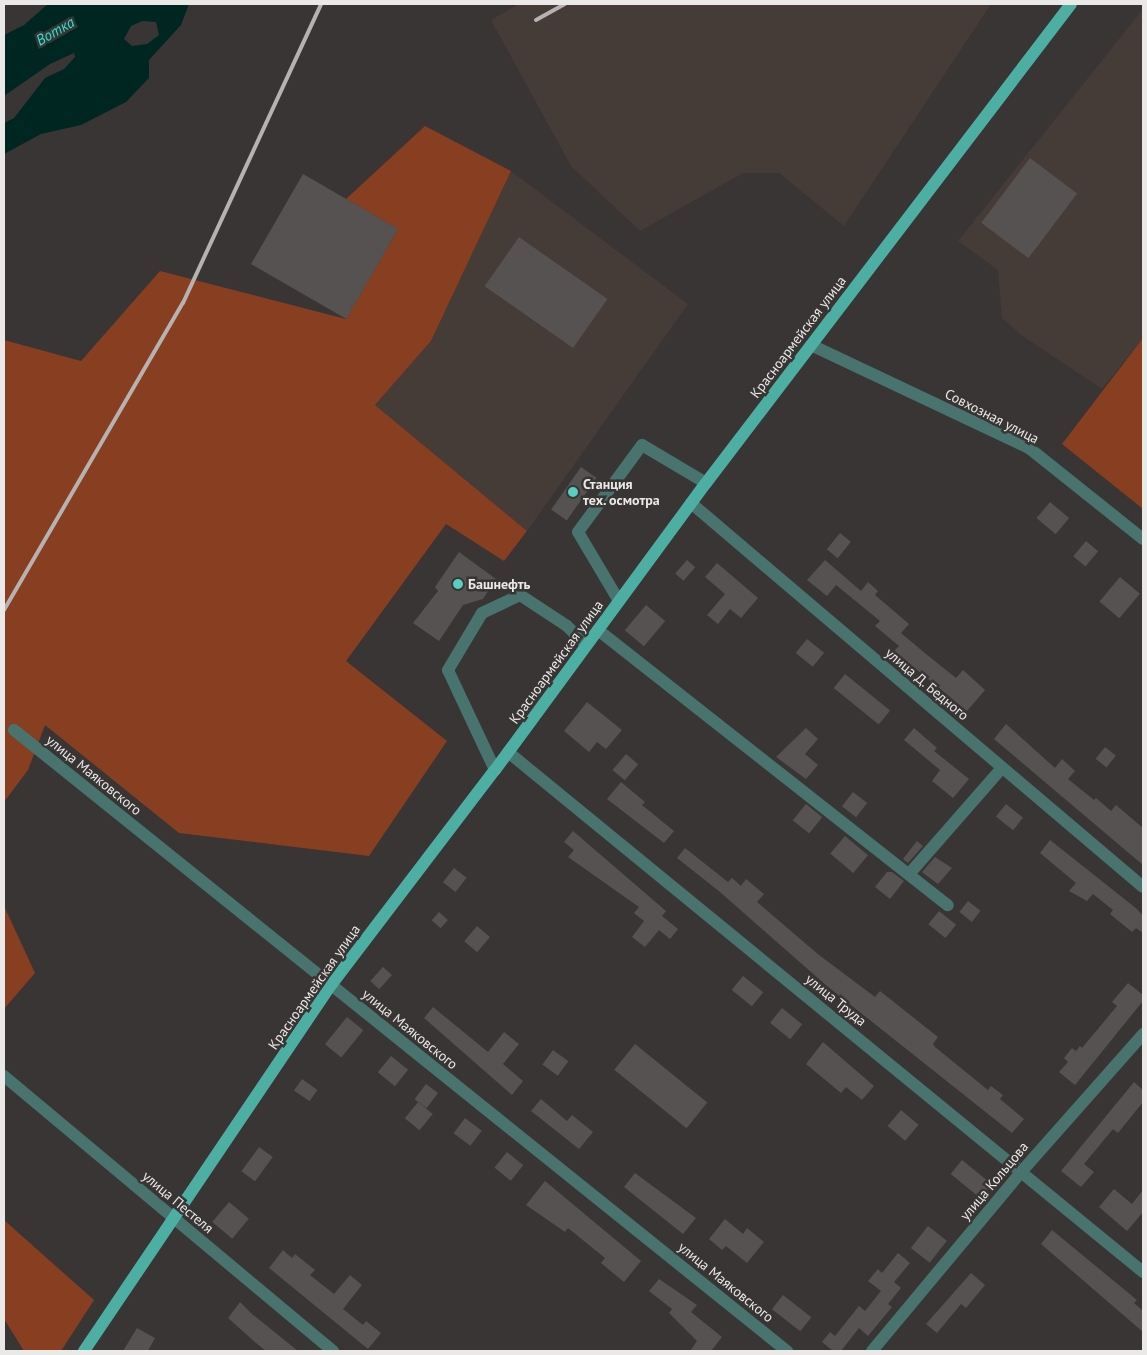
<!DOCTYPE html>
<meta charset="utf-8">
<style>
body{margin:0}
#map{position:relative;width:1147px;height:1355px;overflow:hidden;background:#383534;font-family:"PT Sans",sans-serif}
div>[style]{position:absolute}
.built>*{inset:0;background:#453b37}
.green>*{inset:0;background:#873e21}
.water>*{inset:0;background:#002622}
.building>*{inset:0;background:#565251;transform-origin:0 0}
.minor>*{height:12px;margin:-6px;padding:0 6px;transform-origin:6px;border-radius:6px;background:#48736e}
.major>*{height:12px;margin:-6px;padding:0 6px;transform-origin:6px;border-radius:6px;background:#4dafa4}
.rail>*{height:4px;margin:-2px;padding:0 2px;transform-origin:2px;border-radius:2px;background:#b5b2b1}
.dots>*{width:14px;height:14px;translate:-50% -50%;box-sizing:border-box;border:2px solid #383534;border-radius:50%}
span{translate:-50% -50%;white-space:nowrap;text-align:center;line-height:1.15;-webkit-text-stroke:5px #383534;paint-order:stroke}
.street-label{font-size:14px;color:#ebe9e8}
.poi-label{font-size:14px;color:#ebe9e8;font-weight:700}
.left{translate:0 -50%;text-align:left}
.water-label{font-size:15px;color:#2ae4d3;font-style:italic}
.frame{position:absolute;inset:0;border:5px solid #ebe9e8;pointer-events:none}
</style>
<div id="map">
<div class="built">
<i style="clip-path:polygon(519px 4px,991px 4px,844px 226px,779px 173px,743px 173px,640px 231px,571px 166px,491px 20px)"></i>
<i style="clip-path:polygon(1143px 9px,1143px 338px,1102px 389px,1021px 335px,1002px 318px,998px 270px,958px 241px)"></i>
<i style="clip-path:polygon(511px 171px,688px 304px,527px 531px,375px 405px,431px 341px)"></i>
</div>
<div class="green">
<i style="clip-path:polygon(425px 126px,511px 171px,431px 341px,375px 405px,527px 531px,504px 561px,446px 524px,346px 661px,447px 741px,369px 856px,179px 833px,45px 725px,28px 770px,4px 802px,4px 340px,81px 361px,160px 271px,346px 319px,398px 229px,346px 199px)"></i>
<i style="clip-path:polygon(1143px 338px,1143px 509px,1062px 444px)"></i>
<i style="clip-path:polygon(4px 906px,35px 973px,4px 1009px)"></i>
<i style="clip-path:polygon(4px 1220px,94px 1300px,61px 1351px,24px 1351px,4px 1319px)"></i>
</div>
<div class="water">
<i style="clip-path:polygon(evenodd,48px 4px,189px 4px,181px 25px,149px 60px,149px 78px,126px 102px,81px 125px,41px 134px,4px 154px,4px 123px,14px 118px,45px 78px,64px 69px,75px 57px,74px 53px,50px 64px,4px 96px,4px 35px,24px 25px,48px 4px,142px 21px,156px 22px,159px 35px,147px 44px,132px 46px,124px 39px,131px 26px,142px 21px)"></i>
</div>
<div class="building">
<i style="left:1030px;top:158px;width:59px;height:81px;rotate:37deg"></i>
<i style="left:303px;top:174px;width:110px;height:104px;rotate:30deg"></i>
<i style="left:519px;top:237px;width:108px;height:60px;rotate:35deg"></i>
<i style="left:581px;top:467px;width:19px;height:52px;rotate:35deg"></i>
<i style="left:1050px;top:502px;width:25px;height:21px;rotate:40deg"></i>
<i style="left:840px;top:533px;width:14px;height:21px;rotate:39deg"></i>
<i style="left:1086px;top:541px;width:16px;height:20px;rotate:40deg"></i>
<i style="clip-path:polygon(459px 552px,496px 579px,483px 599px,463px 605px,439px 641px,413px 623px,438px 591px,435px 587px)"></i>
<i style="left:687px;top:560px;width:11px;height:18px;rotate:41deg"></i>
<i style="clip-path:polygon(825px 560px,861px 591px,868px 582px,878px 591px,875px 595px,909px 624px,901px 633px,926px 654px,956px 678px,963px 670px,985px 690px,967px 711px,894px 651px,899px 646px,875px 626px,880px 621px,836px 585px,827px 596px,807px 580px)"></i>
<i style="clip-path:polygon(717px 563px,758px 598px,741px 618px,730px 609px,718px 624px,707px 615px,725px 594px,705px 577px)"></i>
<i style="left:1120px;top:577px;width:26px;height:32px;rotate:40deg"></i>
<i style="left:646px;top:605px;width:25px;height:33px;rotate:40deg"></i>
<i style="left:807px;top:639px;width:22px;height:18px;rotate:39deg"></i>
<i style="left:845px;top:674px;width:58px;height:18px;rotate:39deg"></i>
<i style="clip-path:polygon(587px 702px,622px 730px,606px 749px,597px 742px,589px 752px,564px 731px)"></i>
<i style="clip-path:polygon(1006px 724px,1055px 768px,1062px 759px,1075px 771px,1068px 779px,1094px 800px,1096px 798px,1111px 811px,1116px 805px,1143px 828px,1143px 865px,994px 739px)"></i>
<i style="clip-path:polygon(806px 728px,818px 739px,805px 754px,818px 765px,806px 779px,776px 757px)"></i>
<i style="clip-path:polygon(914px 728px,937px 748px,934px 751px,969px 779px,953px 798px,932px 781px,940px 770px,904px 740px)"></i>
<i style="left:1105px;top:747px;width:14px;height:15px;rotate:39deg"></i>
<i style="left:626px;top:754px;width:16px;height:21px;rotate:40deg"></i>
<i style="clip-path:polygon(621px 782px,645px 802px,642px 805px,674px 831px,664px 843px,607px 799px)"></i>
<i style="left:853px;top:792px;width:18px;height:18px;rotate:38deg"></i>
<i style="left:806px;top:804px;width:21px;height:21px;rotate:39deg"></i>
<i style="left:1006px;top:804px;width:22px;height:16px;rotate:39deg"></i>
<i style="clip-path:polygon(573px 831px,666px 911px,662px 916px,678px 929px,670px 939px,659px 930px,645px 947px,632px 937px,644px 921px,634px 913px,639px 907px,568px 857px,574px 850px,564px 842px)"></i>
<i style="left:845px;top:836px;width:30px;height:23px;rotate:40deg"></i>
<i style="clip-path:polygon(1050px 840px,1137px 909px,1143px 916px,1143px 933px,1136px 928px,1132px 932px,1110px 914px,1113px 910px,1093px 894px,1087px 901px,1069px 891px,1076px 883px,1040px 853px)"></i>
<i style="clip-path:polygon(917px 841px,923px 846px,908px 863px,903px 859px)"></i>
<i style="clip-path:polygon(685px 848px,728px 882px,732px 878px,741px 886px,746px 879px,764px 894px,757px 902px,819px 955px,875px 997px,880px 991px,938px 1037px,933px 1044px,935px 1047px,988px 1090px,991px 1086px,1003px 1095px,1000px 1099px,1024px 1119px,1012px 1133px,827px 986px,720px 892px,677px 858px)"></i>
<i style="clip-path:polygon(935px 857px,952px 868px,938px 884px,922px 872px)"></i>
<i style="left:454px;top:868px;width:16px;height:18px;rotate:38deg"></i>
<i style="clip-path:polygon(887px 872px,892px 872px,904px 881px,890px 899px,875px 887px)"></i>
<i style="left:968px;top:901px;width:16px;height:14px;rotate:38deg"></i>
<i style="left:939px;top:911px;width:22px;height:17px;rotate:39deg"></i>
<i style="left:439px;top:912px;width:12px;height:11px;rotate:42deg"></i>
<i style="left:477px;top:926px;width:17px;height:20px;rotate:40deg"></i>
<i style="left:383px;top:967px;width:12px;height:19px;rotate:42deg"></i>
<i style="left:743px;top:976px;width:26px;height:18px;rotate:39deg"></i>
<i style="clip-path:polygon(1128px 983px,1143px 995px,1143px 1001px,1075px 1085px,1059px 1072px,1068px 1062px,1064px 1058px,1072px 1048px,1076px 1051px,1080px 1046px,1082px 1048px,1117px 1006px,1112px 1002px)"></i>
<i style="clip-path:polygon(433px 1007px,488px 1052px,504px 1032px,519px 1044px,503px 1064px,523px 1081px,512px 1095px,424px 1018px)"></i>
<i style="left:782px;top:1008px;width:26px;height:19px;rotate:39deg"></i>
<i style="left:347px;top:1017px;width:21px;height:35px;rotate:39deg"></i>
<i style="clip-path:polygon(823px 1042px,874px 1086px,862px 1100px,846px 1087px,841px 1093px,806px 1064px)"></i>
<i style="left:635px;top:1044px;width:93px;height:33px;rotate:39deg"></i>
<i style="left:553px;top:1050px;width:19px;height:18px;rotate:36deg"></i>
<i style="left:391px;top:1056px;width:22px;height:21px;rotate:39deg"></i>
<i style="left:302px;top:1079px;width:19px;height:14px;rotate:35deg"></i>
<i style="clip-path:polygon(1134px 1082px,1143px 1090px,1143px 1102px,1118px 1133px,1113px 1129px,1084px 1164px,1094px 1172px,1081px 1187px,1061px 1171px)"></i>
<i style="left:426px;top:1084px;width:15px;height:19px;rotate:37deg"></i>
<i style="clip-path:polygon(541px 1099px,567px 1121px,572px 1115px,593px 1132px,579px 1149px,531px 1111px)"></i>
<i style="left:418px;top:1102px;width:19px;height:21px;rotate:39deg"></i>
<i style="left:901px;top:1110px;width:23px;height:21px;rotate:40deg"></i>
<i style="left:465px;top:1118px;width:21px;height:19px;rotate:37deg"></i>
<i style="left:259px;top:1147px;width:17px;height:30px;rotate:36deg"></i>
<i style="left:507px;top:1152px;width:21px;height:20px;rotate:39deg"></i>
<i style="left:962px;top:1160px;width:38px;height:18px;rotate:39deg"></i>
<i style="clip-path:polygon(635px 1173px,696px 1218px,683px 1234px,624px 1187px)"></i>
<i style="clip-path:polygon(545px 1181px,641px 1261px,624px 1282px,601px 1263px,605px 1258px,568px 1228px,565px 1232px,526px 1205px)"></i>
<i style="clip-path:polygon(1114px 1189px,1132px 1204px,1143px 1190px,1143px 1212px,1127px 1231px,1099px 1207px)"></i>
<i style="left:229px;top:1202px;width:26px;height:26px;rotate:40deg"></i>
<i style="clip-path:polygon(725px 1219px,743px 1234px,747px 1228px,764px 1242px,747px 1263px,726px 1246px,722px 1250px,709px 1239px)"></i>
<i style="left:928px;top:1226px;width:24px;height:28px;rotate:38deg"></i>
<i style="clip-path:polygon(1052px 1230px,1137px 1300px,1134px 1303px,1143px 1311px,1143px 1332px,1041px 1244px)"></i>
<i style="clip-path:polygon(283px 1250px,292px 1258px,295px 1254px,315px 1270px,310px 1275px,334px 1294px,350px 1275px,362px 1285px,343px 1309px,363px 1325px,366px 1321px,381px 1333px,368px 1349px,269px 1268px)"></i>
<i style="clip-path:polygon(898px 1253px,910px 1263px,894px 1282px,901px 1288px,888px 1304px,892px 1307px,868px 1336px,859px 1328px,841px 1351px,833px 1351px,822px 1342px,830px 1332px,835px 1336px,859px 1306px,865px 1311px,881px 1291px,868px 1281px,878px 1269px,882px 1273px)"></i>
<i style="clip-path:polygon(971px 1273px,985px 1285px,966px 1308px,961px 1304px,937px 1333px,926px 1324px)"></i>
<i style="clip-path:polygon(659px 1279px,697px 1305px,691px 1312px,722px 1337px,711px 1351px,690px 1351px,697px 1341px,669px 1313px,672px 1309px,649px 1291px)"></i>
<i style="left:783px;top:1295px;width:36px;height:18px;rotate:38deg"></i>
<i style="clip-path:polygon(240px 1302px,252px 1314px,298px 1351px,266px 1351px,256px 1343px,228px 1318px)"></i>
<i style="clip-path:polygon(137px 1328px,155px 1338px,148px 1351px,123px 1351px)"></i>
</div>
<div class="minor">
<i style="left:811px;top:345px;width:241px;rotate:25.3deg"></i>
<i style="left:1029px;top:448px;width:146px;rotate:38.6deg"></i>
<i style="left:691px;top:503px;width:593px;rotate:40.35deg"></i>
<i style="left:619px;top:601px;width:80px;rotate:-120.7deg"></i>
<i style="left:578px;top:532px;width:108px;rotate:-53.7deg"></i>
<i style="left:642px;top:445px;width:74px;rotate:30.7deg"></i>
<i style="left:598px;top:630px;width:445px;rotate:38.2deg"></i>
<i style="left:14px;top:730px;width:992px;rotate:38.78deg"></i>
<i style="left:508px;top:752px;width:821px;rotate:39.31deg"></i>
<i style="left:495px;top:770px;width:110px;rotate:-115.2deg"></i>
<i style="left:448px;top:670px;width:66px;rotate:-59.2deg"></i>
<i style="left:482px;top:613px;width:42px;rotate:-25.3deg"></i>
<i style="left:520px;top:595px;width:56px;rotate:33.4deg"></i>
<i style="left:567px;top:626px;width:27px;rotate:45deg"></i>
<i style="left:910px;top:873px;width:140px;rotate:-48.8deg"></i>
<i style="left:4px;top:1076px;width:429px;rotate:39.9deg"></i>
<i style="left:872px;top:1351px;width:234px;rotate:-50.2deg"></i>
<i style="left:1022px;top:1171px;width:183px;rotate:-48.5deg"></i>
</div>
<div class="major">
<i style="left:84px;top:1351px;width:442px;rotate:-56deg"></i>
<i style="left:331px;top:985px;width:270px;rotate:-52.7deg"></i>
<i style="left:495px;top:770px;width:356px;rotate:-53.7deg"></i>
<i style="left:706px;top:483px;width:602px;rotate:-52.69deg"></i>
</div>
<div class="rail">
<i style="left:536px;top:20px;width:33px;rotate:-29deg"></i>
<i style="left:4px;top:610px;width:355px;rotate:-59.8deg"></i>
<i style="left:183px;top:303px;width:329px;rotate:-65.2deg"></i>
</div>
<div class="dots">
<i style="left:573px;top:492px;background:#57cec1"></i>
<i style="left:458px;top:584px;background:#57cec1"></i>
</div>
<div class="street-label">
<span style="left:798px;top:337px;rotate:-53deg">Красноармейская улица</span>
<span style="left:992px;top:416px;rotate:27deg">Совхозная улица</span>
<span style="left:556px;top:662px;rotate:-54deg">Красноармейская улица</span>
<span style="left:927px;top:684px;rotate:40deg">улица Д. Бедного</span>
<span style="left:94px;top:775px;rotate:39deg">улица Маяковского</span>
<span style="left:314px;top:987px;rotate:-55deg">Красноармейская улица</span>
<span style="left:836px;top:1000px;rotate:39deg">улица Труда</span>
<span style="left:410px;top:1029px;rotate:39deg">улица Маяковского</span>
<span style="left:994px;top:1181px;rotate:-50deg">улица Кольцова</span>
<span style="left:178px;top:1202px;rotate:40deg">улица Пестеля</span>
<span style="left:726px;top:1282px;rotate:39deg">улица Маяковского</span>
</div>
<div class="poi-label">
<span class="left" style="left:583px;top:492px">Станция<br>тех. осмотра</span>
<span class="left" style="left:468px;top:584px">Башнефть</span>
</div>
<div class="water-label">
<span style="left:55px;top:31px;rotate:-30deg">Вотка</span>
</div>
<div class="frame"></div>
</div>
